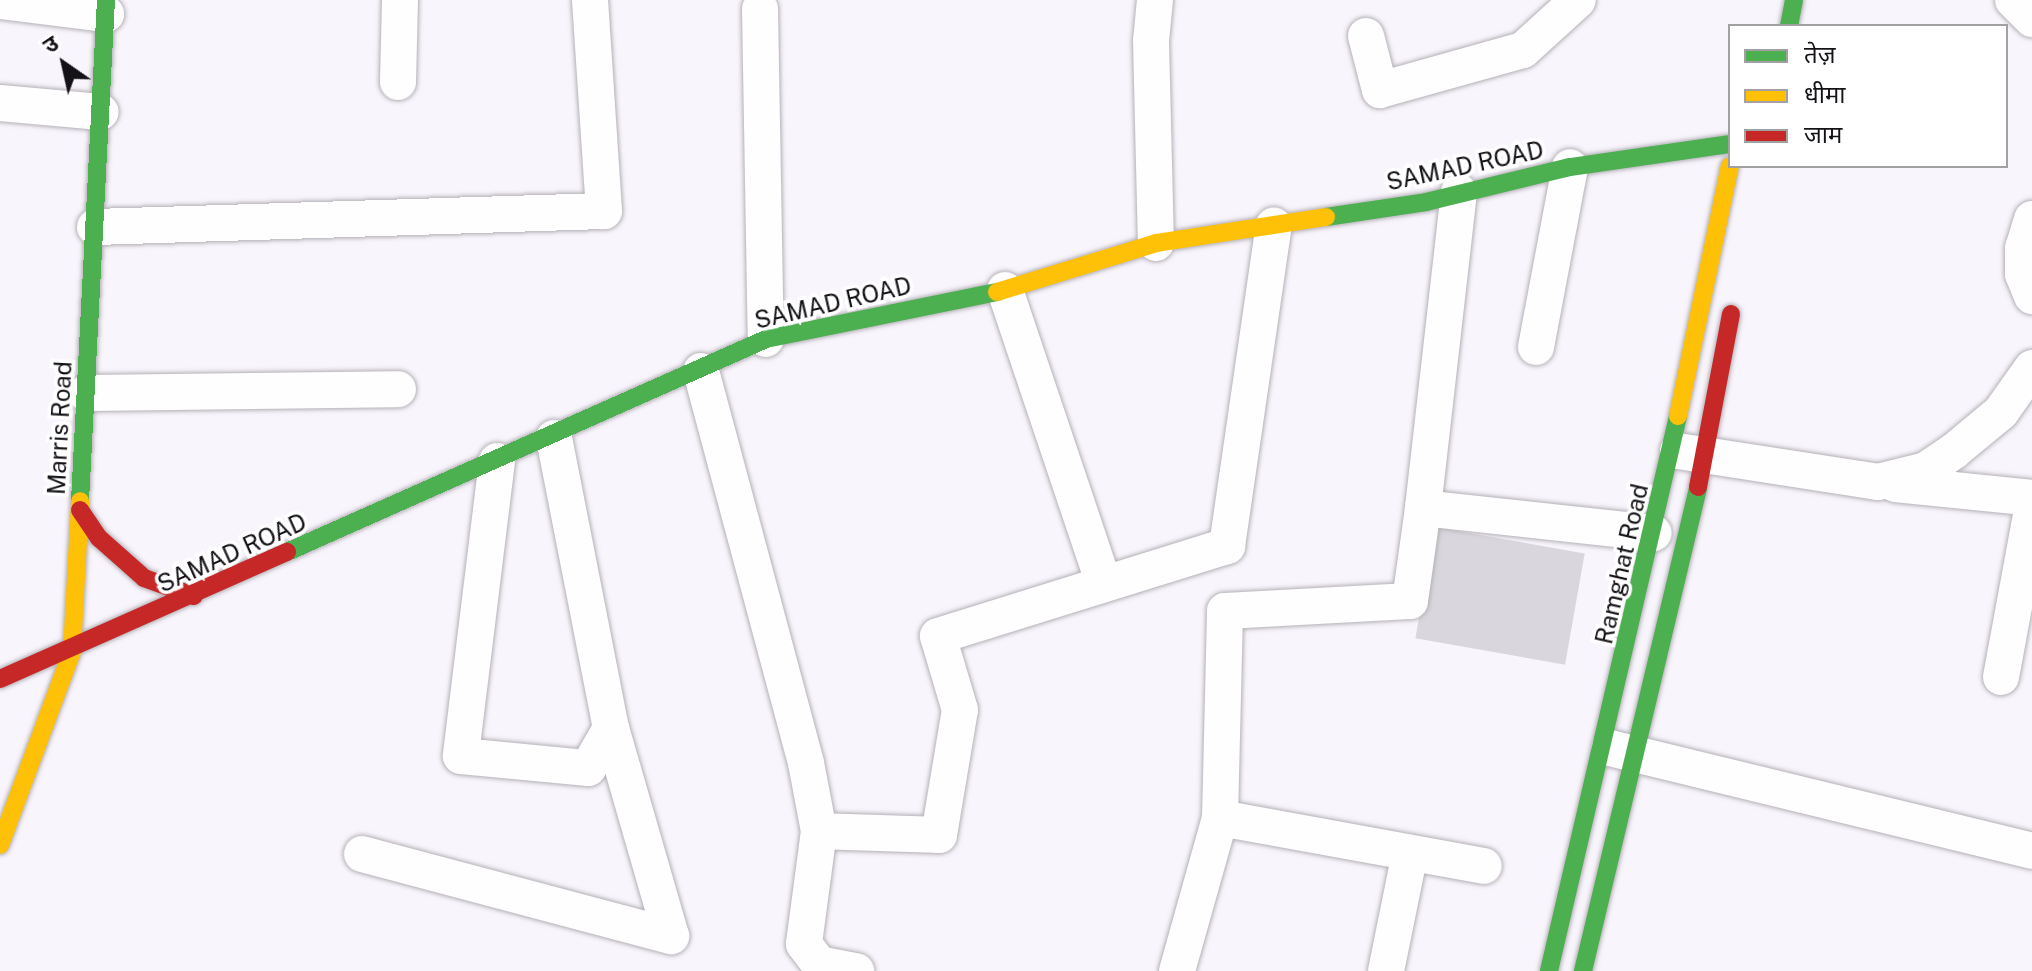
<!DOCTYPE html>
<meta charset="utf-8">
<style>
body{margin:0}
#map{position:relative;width:2032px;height:971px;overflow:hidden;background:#f9f5fc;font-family:"Public Sans","Noto Sans Devanagari",sans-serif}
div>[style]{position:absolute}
.building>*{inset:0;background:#d9d7dd;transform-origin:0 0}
.roads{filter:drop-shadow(0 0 2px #b4b1b7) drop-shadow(0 0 2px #b4b1b7)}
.street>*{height:36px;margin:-18px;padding:0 18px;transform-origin:18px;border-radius:18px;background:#fefeff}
.fast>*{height:18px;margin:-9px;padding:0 9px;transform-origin:9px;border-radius:9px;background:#4caf50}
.slow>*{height:18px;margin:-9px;padding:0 9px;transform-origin:9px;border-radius:9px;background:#ffc107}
.jam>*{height:18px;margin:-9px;padding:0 9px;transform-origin:9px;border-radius:9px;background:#c62828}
span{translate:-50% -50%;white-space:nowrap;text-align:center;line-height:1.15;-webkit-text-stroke:7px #fff;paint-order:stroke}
.street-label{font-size:24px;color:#151217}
.legend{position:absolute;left:1728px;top:24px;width:280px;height:144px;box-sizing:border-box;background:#fff;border:2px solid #a1a0a2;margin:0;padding:10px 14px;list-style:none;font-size:24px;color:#151217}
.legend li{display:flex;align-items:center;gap:16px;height:40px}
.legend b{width:40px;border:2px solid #a1a0a2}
.north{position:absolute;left:24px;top:24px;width:80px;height:80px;-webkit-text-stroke:6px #fff;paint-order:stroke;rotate:326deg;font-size:22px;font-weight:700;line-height:32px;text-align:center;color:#151217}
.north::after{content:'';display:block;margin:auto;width:28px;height:36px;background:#151217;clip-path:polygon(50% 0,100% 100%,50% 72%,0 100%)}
</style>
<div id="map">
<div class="building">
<i style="left:1435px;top:527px;width:152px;height:113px;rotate:10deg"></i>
</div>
<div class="roads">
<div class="street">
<i style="left:1155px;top:0;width:41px;rotate:95.6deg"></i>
<i style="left:1151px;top:41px;width:202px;rotate:88.6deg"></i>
<i style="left:2013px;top:0;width:27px;rotate:45deg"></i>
<i style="left:0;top:1px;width:107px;rotate:7deg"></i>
<i style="left:760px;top:9px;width:330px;rotate:89deg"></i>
<i style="left:1366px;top:36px;width:56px;rotate:75.5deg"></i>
<i style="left:1380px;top:90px;width:148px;rotate:-15.6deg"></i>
<i style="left:1523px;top:50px;width:74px;rotate:-42.3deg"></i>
<i style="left:398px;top:82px;width:82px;rotate:-88.6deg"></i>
<i style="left:0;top:103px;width:101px;rotate:5.1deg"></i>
<i style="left:2032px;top:219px;width:30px;rotate:107deg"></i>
<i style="left:2023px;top:248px;width:26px;rotate:90deg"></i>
<i style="left:2023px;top:274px;width:24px;rotate:68deg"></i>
<i style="left:95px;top:227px;width:509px;rotate:-1.8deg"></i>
<i style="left:604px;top:211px;width:211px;rotate:-93.8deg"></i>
<i style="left:1005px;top:290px;width:310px;rotate:71.4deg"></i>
<i style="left:1536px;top:347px;width:183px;rotate:-79.3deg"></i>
<i style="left:701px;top:371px;width:406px;rotate:75deg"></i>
<i style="left:806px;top:763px;width:69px;rotate:79.2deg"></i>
<i style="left:819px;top:831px;width:114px;rotate:97.6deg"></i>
<i style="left:804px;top:944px;width:25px;rotate:53deg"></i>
<i style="left:819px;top:964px;width:38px;rotate:11deg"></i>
<i style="left:86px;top:393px;width:312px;rotate:-0.7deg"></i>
<i style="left:554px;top:438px;width:296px;rotate:78.9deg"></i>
<i style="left:611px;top:728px;width:216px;rotate:73.9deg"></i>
<i style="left:1678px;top:451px;width:202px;rotate:8.8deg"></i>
<i style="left:1878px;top:482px;width:49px;rotate:-14deg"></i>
<i style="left:1926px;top:470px;width:34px;rotate:-34deg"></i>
<i style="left:1954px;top:451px;width:61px;rotate:-39.7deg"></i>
<i style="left:2001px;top:412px;width:54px;rotate:-54.8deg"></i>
<i style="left:497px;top:461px;width:297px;rotate:97deg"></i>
<i style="left:461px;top:756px;width:128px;rotate:5.4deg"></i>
<i style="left:588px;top:768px;width:46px;rotate:-60.1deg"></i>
<i style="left:1895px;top:484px;width:138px;rotate:5.8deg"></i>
<i style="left:1423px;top:508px;width:318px;rotate:-83.5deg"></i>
<i style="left:2001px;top:677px;width:171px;rotate:-79.5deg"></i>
<i style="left:1610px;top:748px;width:434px;rotate:13.7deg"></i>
<i style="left:1220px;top:818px;width:268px;rotate:10.3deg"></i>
<i style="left:819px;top:831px;width:120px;rotate:1.9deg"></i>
<i style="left:939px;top:835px;width:127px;rotate:-80.5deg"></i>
<i style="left:960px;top:710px;width:77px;rotate:-106.6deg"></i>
<i style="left:938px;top:636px;width:303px;rotate:-17.3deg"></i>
<i style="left:1227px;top:546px;width:324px;rotate:-81.7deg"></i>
<i style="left:362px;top:854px;width:320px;rotate:14.9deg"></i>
<i style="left:1177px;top:971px;width:159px;rotate:-74.3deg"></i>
<i style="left:1220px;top:818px;width:207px;rotate:-88.6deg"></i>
<i style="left:1225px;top:611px;width:185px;rotate:-3.1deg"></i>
<i style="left:1410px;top:601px;width:94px;rotate:-82deg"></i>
<i style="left:1423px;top:508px;width:232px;rotate:6.2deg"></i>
<i style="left:1386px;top:971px;width:120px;rotate:-78.5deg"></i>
</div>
<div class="fast">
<i style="left:1789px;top:26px;width:26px;rotate:-79deg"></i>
<i style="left:1326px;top:217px;width:101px;rotate:-8.5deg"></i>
<i style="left:1426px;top:202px;width:148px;rotate:-13.7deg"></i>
<i style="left:1570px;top:167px;width:162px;rotate:-8.2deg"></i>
<i style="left:80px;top:501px;width:502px;rotate:-87.03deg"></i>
<i style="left:287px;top:552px;width:524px;rotate:-23.97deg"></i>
<i style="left:766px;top:339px;width:236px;rotate:-11.5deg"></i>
<i style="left:1549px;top:971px;width:570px;rotate:-76.91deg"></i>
<i style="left:1583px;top:971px;width:497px;rotate:-76.6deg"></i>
</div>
<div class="slow">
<i style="left:997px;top:292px;width:166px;rotate:-17.1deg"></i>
<i style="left:1156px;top:243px;width:172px;rotate:-8.7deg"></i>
<i style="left:1678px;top:416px;width:255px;rotate:-78.3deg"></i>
<i style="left:0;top:845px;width:207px;rotate:-69.6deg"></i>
<i style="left:72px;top:651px;width:150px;rotate:-86.9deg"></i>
</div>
<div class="jam">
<i style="left:1698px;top:487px;width:176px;rotate:-79.2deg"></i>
<i style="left:80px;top:510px;width:34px;rotate:56deg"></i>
<i style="left:99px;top:538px;width:60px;rotate:41.6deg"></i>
<i style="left:144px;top:578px;width:53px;rotate:19.8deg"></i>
<i style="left:0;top:679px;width:314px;rotate:-23.9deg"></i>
</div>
</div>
<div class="street-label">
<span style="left:1465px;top:166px;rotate:-12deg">SAMAD ROAD</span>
<span style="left:833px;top:303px;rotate:-13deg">SAMAD ROAD</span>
<span style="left:60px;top:428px;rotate:-87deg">Marris Road</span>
<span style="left:232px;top:553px;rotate:-24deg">SAMAD ROAD</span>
<span style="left:1622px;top:564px;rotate:-77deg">Ramghat Road</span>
</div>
<ul class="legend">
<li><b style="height:10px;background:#4caf50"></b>तेज़</li>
<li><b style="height:10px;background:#ffc107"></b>धीमा</li>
<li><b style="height:10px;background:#c62828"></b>जाम</li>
</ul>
<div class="north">उ</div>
</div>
